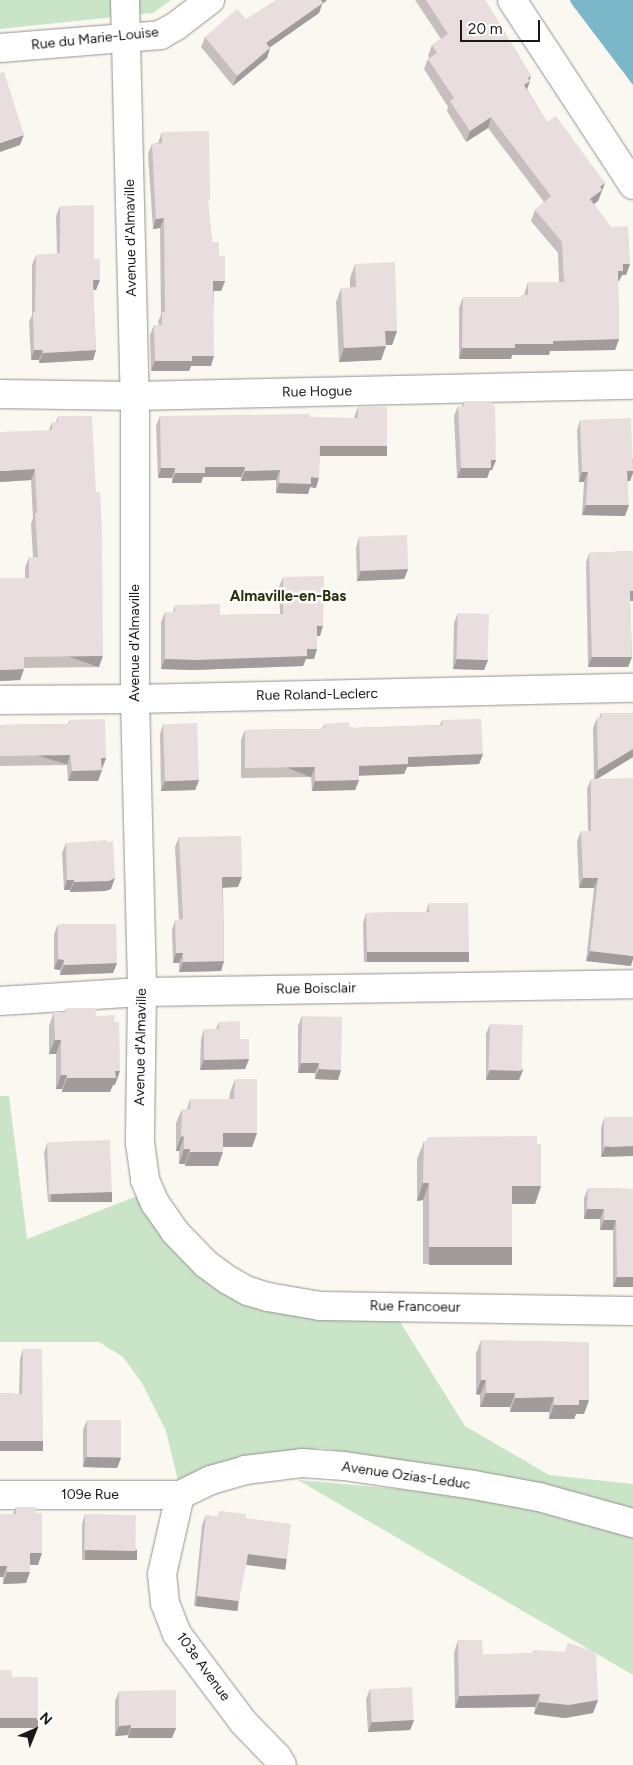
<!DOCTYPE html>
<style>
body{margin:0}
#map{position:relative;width:633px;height:1765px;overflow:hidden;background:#faf8f1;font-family:Figtree,sans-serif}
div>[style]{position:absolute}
.green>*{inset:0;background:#c9e4c7}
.water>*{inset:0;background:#7bb7c9}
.roads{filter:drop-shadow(0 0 1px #95938c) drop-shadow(0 0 1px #95938c)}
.minor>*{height:28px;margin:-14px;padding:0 14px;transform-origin:14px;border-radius:14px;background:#fff}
.wall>*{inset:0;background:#c7bfbe}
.shaded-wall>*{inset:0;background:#a29b9b;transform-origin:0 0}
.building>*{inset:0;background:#e7dedd;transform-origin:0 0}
span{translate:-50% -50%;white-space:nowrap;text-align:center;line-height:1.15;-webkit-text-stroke:5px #fff;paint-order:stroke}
.street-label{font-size:14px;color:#1a1916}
.neighbourhood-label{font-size:15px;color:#293109;font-weight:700}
.north{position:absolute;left:10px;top:1705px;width:50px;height:50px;-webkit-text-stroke:4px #fff;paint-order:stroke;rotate:44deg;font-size:14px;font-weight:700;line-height:20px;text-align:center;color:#1a1916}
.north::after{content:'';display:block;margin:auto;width:18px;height:22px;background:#1a1916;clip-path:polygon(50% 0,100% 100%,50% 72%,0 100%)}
.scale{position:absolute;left:460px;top:20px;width:80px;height:22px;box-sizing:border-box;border:2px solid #1a1916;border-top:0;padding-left:6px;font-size:15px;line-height:18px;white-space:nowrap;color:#1a1916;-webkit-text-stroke:4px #fff;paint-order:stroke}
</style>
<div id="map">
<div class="green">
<i style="clip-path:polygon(0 0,171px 0,153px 13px,0 29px)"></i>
<i style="clip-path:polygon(0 1096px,9px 1096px,27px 1239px,145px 1193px,215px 1277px,397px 1317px,465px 1426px,549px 1475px,633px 1484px,633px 1515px,400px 1461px,322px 1448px,243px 1457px,178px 1481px,166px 1431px,142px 1383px,123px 1357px,99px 1342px,0 1342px)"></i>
<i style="clip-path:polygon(298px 1480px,399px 1489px,531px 1505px,633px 1530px,633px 1675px)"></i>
</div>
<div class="water">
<i style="clip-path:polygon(570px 0,633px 0,633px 85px,571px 3px)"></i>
</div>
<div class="roads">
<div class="minor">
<i style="left:125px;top:0;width:396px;rotate:88.6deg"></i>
<i style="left:135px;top:396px;width:303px;rotate:90deg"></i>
<i style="left:135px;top:699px;width:293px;rotate:88.6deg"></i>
<i style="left:142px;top:992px;width:151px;rotate:90.8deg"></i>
<i style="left:140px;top:1143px;width:37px;rotate:82deg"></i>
<i style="left:145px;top:1180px;width:25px;rotate:67deg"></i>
<i style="left:155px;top:1203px;width:35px;rotate:55deg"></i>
<i style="left:175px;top:1232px;width:45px;rotate:45.9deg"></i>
<i style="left:206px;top:1264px;width:27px;rotate:36deg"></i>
<i style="left:228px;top:1280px;width:23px;rotate:29deg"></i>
<i style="left:248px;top:1291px;width:21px;rotate:17deg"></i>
<i style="left:268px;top:1297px;width:53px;rotate:9.8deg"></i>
<i style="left:320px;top:1306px;width:313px;rotate:0.9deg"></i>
<i style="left:512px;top:0;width:221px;rotate:56.8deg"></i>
<i style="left:0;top:48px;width:161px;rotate:-4.6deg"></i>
<i style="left:160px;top:35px;width:18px;rotate:-29deg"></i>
<i style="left:176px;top:26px;width:43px;rotate:-37.4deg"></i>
<i style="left:0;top:394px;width:135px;rotate:0.8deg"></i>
<i style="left:135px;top:396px;width:498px;rotate:-1.3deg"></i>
<i style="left:0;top:700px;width:135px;rotate:-0.4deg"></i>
<i style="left:135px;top:699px;width:498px;rotate:-1.3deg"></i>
<i style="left:0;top:1001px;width:142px;rotate:-3.6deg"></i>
<i style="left:142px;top:992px;width:491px;rotate:-0.9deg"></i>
<i style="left:0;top:1495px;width:180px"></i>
<i style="left:180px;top:1495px;width:34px;rotate:-26deg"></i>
<i style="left:211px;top:1480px;width:35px;rotate:-16deg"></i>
<i style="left:245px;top:1470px;width:57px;rotate:-7deg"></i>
<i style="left:302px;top:1463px;width:42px;rotate:4.1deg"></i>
<i style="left:344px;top:1466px;width:131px;rotate:8.3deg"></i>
<i style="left:474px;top:1485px;width:66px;rotate:10.5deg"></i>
<i style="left:539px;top:1497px;width:98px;rotate:15.5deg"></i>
<i style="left:180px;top:1495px;width:81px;rotate:102.8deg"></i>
<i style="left:162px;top:1574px;width:29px;rotate:84deg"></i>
<i style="left:165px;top:1603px;width:33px;rotate:69deg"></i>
<i style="left:177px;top:1634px;width:110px;rotate:53.1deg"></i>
<i style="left:243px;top:1722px;width:49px;rotate:45.8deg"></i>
<i style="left:277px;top:1757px;width:9px;rotate:58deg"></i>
</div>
</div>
<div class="wall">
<i style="clip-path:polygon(415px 0,485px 0,531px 76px,527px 89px,547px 122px,605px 183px,598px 201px,594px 204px,630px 264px,626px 275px,622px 275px,619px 281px,618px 282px,619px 339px,615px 350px,550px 351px,549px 355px,512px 355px,511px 359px,459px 359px,459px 308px,463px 297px,521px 297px,522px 295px,524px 295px,528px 282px,559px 282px,558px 253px,531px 221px,535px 210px,544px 202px,488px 128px,466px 142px,447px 111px,448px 107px,424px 69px,428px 59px,429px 58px,428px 56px,432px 45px,441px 39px)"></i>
<i style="clip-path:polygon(327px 1px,322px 4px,319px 13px,270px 47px,270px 48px,267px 58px,233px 86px,201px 47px,205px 37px,246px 19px)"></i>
<i style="clip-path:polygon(162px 132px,208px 205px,212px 242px,219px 256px,225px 281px,221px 291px,214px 291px,211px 366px,191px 366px,189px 371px,151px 371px,150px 335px,154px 325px,159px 325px,158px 322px,161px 315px,160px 228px,153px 229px,148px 154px,152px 144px,158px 143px)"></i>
<i style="clip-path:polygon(60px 206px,94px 259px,96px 290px,93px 290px,96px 350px,93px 360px,39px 363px,39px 360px,31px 360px,29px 322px,32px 315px,32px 265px,36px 255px,57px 254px,56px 216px)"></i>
<i style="clip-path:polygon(355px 264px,397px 331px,392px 345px,386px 345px,381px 360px,339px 362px,336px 302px,341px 288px,350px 288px,350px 278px)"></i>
<i style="clip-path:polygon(464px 401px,496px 460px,492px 470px,490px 470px,487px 478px,457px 478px,454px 416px,458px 406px,462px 406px)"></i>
<i style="clip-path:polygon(358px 407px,384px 456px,320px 456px,316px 488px,310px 487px,308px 494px,276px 493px,276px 480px,241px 481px,241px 477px,203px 477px,201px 483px,172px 483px,172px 478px,158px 478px,156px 426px,160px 416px,354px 418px)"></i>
<i style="clip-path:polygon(58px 416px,99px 667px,24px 668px,20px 680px,0 681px,0 578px,25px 578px,25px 568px,29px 557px,33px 557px,31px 524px,33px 518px,31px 480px,0 482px,49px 430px,52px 422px,56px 422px)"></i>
<i style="clip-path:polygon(580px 420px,633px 459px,633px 473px,630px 481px,628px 481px,625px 516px,582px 515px,584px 482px,579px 482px,577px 430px)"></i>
<i style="clip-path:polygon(359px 537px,408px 569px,404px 579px,357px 581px,356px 548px)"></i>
<i style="clip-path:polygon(633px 551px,633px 601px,630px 601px,632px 657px,628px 667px,588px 667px,586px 563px,589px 553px)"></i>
<i style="clip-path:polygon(283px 577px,320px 636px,317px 636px,317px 649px,314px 659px,306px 659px,303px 666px,192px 670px,161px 669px,161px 622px,165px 612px,173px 612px,175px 605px,220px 615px,280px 614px,279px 587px)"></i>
<i style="clip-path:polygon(458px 613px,488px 660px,484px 670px,453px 669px,454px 623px)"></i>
<i style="clip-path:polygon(601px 713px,633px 713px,633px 757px,597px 779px,631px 966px,586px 961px,594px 888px,579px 888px,577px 841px,581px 831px,588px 831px,587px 789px,591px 779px,594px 779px,593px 728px,597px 718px,599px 718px)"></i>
<i style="clip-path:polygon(70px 720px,106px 758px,98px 781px,68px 781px,67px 765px,0 766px,0 728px,1px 725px,68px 724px)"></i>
<i style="clip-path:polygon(442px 720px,483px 754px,479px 764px,407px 767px,404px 774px,359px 775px,359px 780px,355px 790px,312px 791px,311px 777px,241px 778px,241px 740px,245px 730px,320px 729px,323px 727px,325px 724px,354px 728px,440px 725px)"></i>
<i style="clip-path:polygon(163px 724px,199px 780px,195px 790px,161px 791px,160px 734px)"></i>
<i style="clip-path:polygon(179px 837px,238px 887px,223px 887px,224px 961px,221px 971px,179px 972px,179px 963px,173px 963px,172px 930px,175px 920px,179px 920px,175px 847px)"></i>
<i style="clip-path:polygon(66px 843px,111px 889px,105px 891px,70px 892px,70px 890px,64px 890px,62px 853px)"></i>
<i style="clip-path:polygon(429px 903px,465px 962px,364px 962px,363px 923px,366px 913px,426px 912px)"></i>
<i style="clip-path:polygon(58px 924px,117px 963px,113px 973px,60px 975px,60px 970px,54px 969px,54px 934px)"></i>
<i style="clip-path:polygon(66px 1008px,96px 1016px,115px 1085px,113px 1085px,110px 1092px,62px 1092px,62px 1089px,56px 1089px,56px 1054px,49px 1054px,49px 1026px,54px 1012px,65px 1012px)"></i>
<i style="clip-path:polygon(302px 1016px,341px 1070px,338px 1080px,315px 1079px,315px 1073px,298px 1073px,298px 1026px)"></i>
<i style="clip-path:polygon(219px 1022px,240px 1039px,249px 1059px,245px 1069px,200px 1070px,201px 1039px,204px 1029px,216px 1029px)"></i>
<i style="clip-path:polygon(490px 1024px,523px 1070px,519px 1080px,486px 1080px,486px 1034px)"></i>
<i style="clip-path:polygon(235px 1079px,257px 1133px,252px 1147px,223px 1147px,218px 1166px,185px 1166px,185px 1164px,179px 1164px,179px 1151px,176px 1151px,176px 1123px,182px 1109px,187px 1109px,190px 1099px,229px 1099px,230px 1093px)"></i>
<i style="clip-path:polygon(633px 1117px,601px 1157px,601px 1128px,604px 1118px)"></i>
<i style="clip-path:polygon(428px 1137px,537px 1144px,541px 1186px,535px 1204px,512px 1204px,512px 1247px,506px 1264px,423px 1264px,423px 1200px,417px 1201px,417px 1159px,424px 1141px,427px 1141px)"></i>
<i style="clip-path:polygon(47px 1143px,108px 1202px,48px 1202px,44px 1153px)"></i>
<i style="clip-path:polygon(588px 1188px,633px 1189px,633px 1287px,613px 1287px,613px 1230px,600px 1230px,600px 1219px,584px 1219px,584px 1198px)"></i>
<i style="clip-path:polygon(481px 1340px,584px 1414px,576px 1414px,574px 1419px,549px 1419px,549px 1412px,510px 1412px,510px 1407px,480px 1407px,480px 1395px,476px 1394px,476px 1354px)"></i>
<i style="clip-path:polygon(23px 1349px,43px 1441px,39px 1451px,0 1451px,0 1393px,19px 1394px,20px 1359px)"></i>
<i style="clip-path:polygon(87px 1420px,121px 1458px,117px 1468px,83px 1467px,83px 1430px)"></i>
<i style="clip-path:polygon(16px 1507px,38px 1565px,30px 1565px,26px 1583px,3px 1584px,3px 1577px,0 1577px,0 1514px,13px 1514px)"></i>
<i style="clip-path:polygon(220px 1511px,246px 1518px,287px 1559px,283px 1569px,246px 1564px,235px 1611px,194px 1606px,202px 1525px,206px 1515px,218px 1517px)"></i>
<i style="clip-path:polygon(85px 1514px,137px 1550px,133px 1560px,82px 1560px,82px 1524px)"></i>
<i style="clip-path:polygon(458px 1640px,483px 1655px,533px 1653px,534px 1650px,598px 1700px,593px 1713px,565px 1718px,534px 1714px,535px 1707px,455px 1708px,454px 1653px)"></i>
<i style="clip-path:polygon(370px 1689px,414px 1720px,410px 1730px,368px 1732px,366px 1699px)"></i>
<i style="clip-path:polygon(119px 1691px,176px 1728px,172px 1738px,128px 1738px,128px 1735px,115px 1736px,115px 1701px)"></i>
</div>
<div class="shaded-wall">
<i style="clip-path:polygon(319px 0,327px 0,322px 4px,319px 13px,262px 53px,266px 43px)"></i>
<i style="clip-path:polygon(270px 48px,267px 58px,233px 86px,237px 76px)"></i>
<i style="clip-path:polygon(531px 76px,529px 82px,530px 81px,526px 92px,524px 85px,528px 78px)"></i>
<i style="clip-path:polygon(491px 117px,488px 128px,466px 142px,470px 131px)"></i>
<i style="clip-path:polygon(24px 135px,20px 145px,0 152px,0 143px)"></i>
<i style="clip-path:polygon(605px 183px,598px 201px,586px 210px,590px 199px,600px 187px)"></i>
<i style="clip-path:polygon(164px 218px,160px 228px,153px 229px,156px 219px)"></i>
<i style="clip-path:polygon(623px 264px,630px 264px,626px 275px,622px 275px,619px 281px,614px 282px,618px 271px)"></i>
<i style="clip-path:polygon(93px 280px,100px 280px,96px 290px,89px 290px)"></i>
<i style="clip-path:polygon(213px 281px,225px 281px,221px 291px,210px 291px)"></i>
<i style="clip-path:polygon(385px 331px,397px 331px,392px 345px,380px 345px)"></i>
<i style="clip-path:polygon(619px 339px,615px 350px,550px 351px,549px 355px,512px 355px,511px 359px,459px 359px,462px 348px,515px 344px,553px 341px)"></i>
<i style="clip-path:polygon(386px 346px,381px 360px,339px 362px,344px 348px)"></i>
<i style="clip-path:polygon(34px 350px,43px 350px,39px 360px,31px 360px)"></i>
<i style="clip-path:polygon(96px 350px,93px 360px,39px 363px,43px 353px)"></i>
<i style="clip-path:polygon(192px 356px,214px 356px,211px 366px,191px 366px,189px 371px,151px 371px,155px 361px)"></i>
<i style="left:320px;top:446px;width:67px;height:10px"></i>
<i style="clip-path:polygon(491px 460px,496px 460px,492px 470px,490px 470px,487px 478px,457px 478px,461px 468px)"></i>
<i style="clip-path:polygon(205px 467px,245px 467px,241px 477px,203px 477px,201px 483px,172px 483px,175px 473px)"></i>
<i style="clip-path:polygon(161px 468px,175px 468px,172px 478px,158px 478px)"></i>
<i style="clip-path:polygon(35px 469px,31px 480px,0 482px,0 471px)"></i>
<i style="clip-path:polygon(280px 470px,276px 480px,241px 481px,245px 471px)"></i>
<i style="clip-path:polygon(627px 471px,633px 471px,633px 473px,630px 481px,624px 481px)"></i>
<i style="clip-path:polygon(582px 472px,588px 472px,584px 482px,579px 482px)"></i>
<i style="clip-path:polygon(311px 477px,319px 478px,316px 488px,310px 487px,308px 494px,276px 493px,279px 483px)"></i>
<i style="clip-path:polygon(586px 505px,629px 505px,625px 516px,582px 515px)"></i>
<i style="clip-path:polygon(408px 569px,404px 579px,357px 581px,361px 571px)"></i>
<i style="clip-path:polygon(630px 591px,633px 591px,633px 601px,626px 601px)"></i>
<i style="clip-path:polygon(317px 626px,323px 626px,320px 636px,313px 636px)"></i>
<i style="clip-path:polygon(307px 649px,317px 649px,314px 659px,306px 659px,303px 666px,192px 670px,161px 669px,165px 659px)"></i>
<i style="left:103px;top:656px;width:12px;height:79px;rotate:110deg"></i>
<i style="clip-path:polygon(592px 657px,632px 657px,628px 667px,588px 667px)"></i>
<i style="clip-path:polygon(457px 659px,488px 660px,484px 670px,453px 669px)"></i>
<i style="clip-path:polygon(24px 669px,20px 680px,0 681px,0 670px)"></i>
<i style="clip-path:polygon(633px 749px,633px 757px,594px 781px,598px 770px)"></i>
<i style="clip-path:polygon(483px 754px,479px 764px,407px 767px,404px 774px,355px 776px,359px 766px,408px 757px)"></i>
<i style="left:70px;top:755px;width:10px;height:70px;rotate:107deg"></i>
<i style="clip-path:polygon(101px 758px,106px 758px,102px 768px,98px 768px)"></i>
<i style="left:315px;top:767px;width:11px;height:70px;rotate:112deg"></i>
<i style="clip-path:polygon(102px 770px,98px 781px,68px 781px,72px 771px)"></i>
<i style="clip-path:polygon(199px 780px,195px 790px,161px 791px,165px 781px)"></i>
<i style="clip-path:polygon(359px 780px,355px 790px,312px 791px,315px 781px)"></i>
<i style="clip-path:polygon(222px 877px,242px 877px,238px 887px,219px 888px)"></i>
<i style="clip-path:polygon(115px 878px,111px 889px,105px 891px,70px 892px,74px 882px)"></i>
<i style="clip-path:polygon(583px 878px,598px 878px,594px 888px,579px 888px)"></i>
<i style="clip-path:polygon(67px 880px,74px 880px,70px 890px,64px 890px)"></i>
<i style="clip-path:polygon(590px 951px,633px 956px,633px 959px,631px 966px,586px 961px)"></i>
<i style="left:367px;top:952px;width:102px;height:10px"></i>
<i style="clip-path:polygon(176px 953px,183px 953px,179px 963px,173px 963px)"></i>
<i style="clip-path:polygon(58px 959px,64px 960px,60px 970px,54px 969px)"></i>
<i style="clip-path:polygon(224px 961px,221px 971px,179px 972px,183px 962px)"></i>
<i style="clip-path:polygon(117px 963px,113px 973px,60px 975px,64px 965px)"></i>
<i style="clip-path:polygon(55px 1040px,61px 1040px,56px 1054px,49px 1054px)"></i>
<i style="clip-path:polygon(249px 1059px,245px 1069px,200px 1070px,204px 1060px)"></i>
<i style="clip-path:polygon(301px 1063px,319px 1063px,315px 1073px,298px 1073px)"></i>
<i style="clip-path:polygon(319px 1069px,341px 1070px,338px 1080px,315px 1079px)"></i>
<i style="clip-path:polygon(490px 1070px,523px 1070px,519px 1080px,486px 1080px)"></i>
<i style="clip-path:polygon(115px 1071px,120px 1071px,115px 1085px,113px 1085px,110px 1092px,62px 1092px,67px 1078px)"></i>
<i style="clip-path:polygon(61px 1075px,67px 1075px,62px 1089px,56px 1089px)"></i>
<i style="clip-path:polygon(223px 1133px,257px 1133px,252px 1147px,218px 1147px)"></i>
<i style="clip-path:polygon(184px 1136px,179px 1151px,176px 1151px,181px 1137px)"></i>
<i style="clip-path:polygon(633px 1146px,633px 1156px,601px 1157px,605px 1147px)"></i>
<i style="clip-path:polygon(184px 1149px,190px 1149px,185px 1164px,179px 1164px)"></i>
<i style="clip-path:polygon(190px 1152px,223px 1152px,218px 1166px,185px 1166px)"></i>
<i style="clip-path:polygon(423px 1183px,429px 1183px,423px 1200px,417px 1201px)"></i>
<i style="clip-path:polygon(512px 1186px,541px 1186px,535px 1204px,506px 1204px)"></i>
<i style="left:51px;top:1192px;width:61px;height:10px"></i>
<i style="clip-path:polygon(587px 1209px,604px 1209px,600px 1219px,584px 1219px)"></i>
<i style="clip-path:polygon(604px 1220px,616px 1220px,613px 1230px,600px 1230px)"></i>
<i style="left:429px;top:1247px;width:83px;height:18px"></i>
<i style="clip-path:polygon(617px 1277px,633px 1277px,633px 1287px,613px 1287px)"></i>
<i style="clip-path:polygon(481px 1380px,486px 1380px,480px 1395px,476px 1394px)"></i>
<i style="clip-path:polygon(486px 1393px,515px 1393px,510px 1407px,480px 1407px)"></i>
<i style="clip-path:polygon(554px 1397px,549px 1412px,510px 1412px,515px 1398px)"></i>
<i style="clip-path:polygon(579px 1400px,589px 1400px,584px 1414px,576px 1414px,574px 1419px,549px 1419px,554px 1405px)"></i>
<i style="left:0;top:1441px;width:43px;height:10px"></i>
<i style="clip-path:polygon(86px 1457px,121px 1458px,117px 1468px,83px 1467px)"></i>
<i style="left:85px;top:1550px;width:52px;height:10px"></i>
<i style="clip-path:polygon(30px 1553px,42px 1553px,38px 1565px,26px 1565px)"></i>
<i style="left:248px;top:1554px;width:39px;height:11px;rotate:7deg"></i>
<i style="clip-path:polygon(0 1566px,7px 1566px,3px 1577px,0 1577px)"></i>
<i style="clip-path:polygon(7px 1572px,30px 1572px,26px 1583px,3px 1584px)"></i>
<i style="left:197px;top:1596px;width:42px;height:10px;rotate:7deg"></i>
<i style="clip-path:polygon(540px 1694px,535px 1707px,455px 1708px,459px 1696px)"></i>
<i style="clip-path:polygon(598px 1700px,593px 1713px,565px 1718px,534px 1714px,539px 1702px)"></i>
<i style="left:0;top:1718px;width:38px;height:10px"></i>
<i style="clip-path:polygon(414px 1720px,410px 1730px,368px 1732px,372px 1722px)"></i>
<i style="clip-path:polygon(131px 1725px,128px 1735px,115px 1736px,119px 1726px)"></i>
<i style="clip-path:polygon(131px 1728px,176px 1728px,172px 1738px,128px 1738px)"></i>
</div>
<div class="building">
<i style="clip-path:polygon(276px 0,321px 0,323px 3px,266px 43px,270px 48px,237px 76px,205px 37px,237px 9px,246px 19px)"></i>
<i style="clip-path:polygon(426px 0,485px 0,531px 76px,528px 78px,530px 81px,524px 85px,547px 122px,556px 116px,605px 183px,600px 187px,602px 190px,590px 199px,611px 227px,628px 226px,630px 264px,623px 264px,623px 271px,618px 271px,619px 339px,553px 341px,553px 344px,515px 344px,515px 348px,462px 348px,463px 297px,522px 297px,522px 295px,528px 295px,528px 282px,564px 282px,562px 242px,535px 210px,551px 196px,491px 117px,470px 131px,450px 101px,454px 98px,428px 59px,437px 53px,432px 45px,448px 34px)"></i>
<i style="clip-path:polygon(4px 72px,24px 135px,0 143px,0 73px)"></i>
<i style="clip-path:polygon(209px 131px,210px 200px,208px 200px,212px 242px,219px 242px,219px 256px,225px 256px,225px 281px,213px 281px,214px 356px,192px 356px,192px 361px,155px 361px,154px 325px,162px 325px,162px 312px,165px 312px,164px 218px,156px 219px,152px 144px,162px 143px,162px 132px)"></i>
<i style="clip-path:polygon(94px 205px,94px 259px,100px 259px,100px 280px,93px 280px,96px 350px,43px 353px,43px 350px,34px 350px,33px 312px,35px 312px,36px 255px,60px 253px,60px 206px)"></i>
<i style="clip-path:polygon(395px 262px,397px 331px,385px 331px,386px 346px,344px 348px,341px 288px,356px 287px,355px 264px)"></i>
<i style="clip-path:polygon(464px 401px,491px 401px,491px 405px,495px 405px,496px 460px,491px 460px,491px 468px,461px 468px,458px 406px,464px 406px)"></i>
<i style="clip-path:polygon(358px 407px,387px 407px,387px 446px,320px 446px,319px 478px,311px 477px,311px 484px,279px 483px,280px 470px,245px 471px,245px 467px,205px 467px,205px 473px,175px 473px,175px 468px,161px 468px,160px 416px,310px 414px,310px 418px,358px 418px)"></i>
<i style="clip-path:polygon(58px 416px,92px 416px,96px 492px,100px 492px,102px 531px,103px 656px,24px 657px,24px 669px,0 670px,0 578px,29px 578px,29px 557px,38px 557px,35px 513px,37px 513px,35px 469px,0 471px,0 432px,52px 430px,52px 422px,58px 422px)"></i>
<i style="clip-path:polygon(631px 418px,633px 471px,627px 471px,629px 505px,586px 505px,588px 472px,582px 472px,580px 420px)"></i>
<i style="left:407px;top:535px;width:34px;height:48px;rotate:88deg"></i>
<i style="clip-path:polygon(633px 551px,633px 591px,630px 591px,632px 657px,592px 657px,589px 553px)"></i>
<i style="clip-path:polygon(324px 576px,323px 626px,317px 626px,317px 649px,307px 649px,307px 656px,196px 660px,165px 659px,165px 612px,175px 612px,175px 605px,220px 604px,220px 615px,283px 614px,283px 577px)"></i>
<i style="left:458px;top:613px;width:31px;height:46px;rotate:2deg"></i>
<i style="clip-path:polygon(601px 713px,633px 713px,633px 749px,598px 770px,597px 718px,601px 718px)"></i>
<i style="clip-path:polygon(105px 719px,106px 758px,101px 758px,102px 770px,72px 771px,70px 755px,0 756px,0 728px,1px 728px,1px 725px,70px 724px,70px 720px)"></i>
<i style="clip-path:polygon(481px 719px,483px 754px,408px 757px,408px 764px,359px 766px,359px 780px,315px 781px,315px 767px,245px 768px,245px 730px,320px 729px,325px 727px,325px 724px,349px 722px,349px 727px,354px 728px,443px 725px,442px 720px)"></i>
<i style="left:197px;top:723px;width:57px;height:34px;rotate:88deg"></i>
<i style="clip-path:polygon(633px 778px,633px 956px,590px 951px,598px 878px,583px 878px,581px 831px,591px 831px,591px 779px)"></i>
<i style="clip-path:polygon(241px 836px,242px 877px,222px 877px,224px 961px,183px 962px,183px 953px,176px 953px,175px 920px,183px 919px,179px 837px)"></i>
<i style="clip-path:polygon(107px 840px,107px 842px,113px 841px,115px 878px,109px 881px,74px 882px,74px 880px,67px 880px,66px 843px)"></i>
<i style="clip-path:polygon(429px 903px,468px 903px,469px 952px,367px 952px,366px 913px,429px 912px)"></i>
<i style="clip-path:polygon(58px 924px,116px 924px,117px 963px,64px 965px,64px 960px,58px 959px)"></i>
<i style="clip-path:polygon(66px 1008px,95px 1008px,96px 1016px,115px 1015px,114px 1022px,119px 1022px,120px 1071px,115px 1071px,116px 1078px,67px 1078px,67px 1075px,61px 1075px,61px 1040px,55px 1040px,54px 1012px,66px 1012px)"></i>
<i style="clip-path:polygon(302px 1016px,342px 1017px,341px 1070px,319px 1069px,319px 1063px,301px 1063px)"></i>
<i style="clip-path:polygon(240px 1021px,240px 1039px,249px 1039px,249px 1059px,204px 1060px,204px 1029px,219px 1029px,219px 1022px)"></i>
<i style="left:490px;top:1024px;width:33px;height:46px;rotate:2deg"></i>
<i style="clip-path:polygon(235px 1079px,257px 1079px,257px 1133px,223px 1133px,223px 1152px,190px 1152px,190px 1149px,184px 1149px,184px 1136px,181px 1137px,182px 1109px,190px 1109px,190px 1099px,234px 1099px)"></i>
<i style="left:633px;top:1117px;width:29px;height:29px;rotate:90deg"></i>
<i style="clip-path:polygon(537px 1136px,537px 1144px,541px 1144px,541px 1186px,512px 1186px,512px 1247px,429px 1247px,429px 1183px,423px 1183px,424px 1141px,428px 1141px,428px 1137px)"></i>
<i style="left:110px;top:1140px;width:52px;height:63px;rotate:88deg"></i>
<i style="clip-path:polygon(588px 1188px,633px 1189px,633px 1277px,617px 1277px,616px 1220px,604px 1220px,604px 1209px,587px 1209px)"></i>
<i style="clip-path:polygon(481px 1340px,589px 1342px,589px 1400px,579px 1400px,579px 1405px,554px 1405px,554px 1397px,515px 1398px,515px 1393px,486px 1393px,486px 1380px,481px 1380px)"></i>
<i style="clip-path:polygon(23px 1349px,42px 1349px,43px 1441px,0 1441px,0 1393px,22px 1394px)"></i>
<i style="left:87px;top:1420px;width:34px;height:37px"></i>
<i style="clip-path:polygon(16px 1507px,36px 1507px,36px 1513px,42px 1513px,42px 1553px,30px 1553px,30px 1572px,7px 1572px,7px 1566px,0 1566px,0 1514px,16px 1514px)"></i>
<i style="clip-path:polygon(220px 1511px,246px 1514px,246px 1518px,291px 1524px,287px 1559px,248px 1554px,239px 1601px,197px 1596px,206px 1515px,219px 1517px)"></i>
<i style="left:85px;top:1514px;width:51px;height:36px;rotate:1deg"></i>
<i style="clip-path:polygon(458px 1640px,482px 1640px,483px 1655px,534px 1653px,534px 1650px,565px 1652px,568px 1643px,596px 1652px,598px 1700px,569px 1705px,539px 1702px,540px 1694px,459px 1696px)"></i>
<i style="clip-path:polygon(0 1670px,11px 1670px,12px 1677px,38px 1677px,38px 1718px,0 1718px)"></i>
<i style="left:412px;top:1687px;width:33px;height:42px;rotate:87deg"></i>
<i style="clip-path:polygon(176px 1690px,176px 1728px,131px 1728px,131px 1725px,119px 1726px,119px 1691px)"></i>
</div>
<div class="street-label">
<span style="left:95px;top:39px;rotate:-6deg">Rue du Marie-Louise</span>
<span style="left:131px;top:238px;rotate:-91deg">Avenue d'Almaville</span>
<span style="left:317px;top:392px;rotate:-1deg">Rue Hogue</span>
<span style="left:135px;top:643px;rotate:-90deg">Avenue d'Almaville</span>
<span style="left:317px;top:695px;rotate:-1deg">Rue Roland-Leclerc</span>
<span style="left:316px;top:989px;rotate:-1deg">Rue Boisclair</span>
<span style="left:141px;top:1047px;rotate:-89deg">Avenue d'Almaville</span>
<span style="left:415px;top:1307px;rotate:1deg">Rue Francoeur</span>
<span style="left:406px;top:1476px;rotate:8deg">Avenue Ozias-Leduc</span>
<span style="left:90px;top:1495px">109e Rue</span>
<span style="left:203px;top:1667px;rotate:54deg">103e Avenue</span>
</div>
<div class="neighbourhood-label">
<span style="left:288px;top:597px">Almaville-en-Bas</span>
</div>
<div class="north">N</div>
<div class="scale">20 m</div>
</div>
